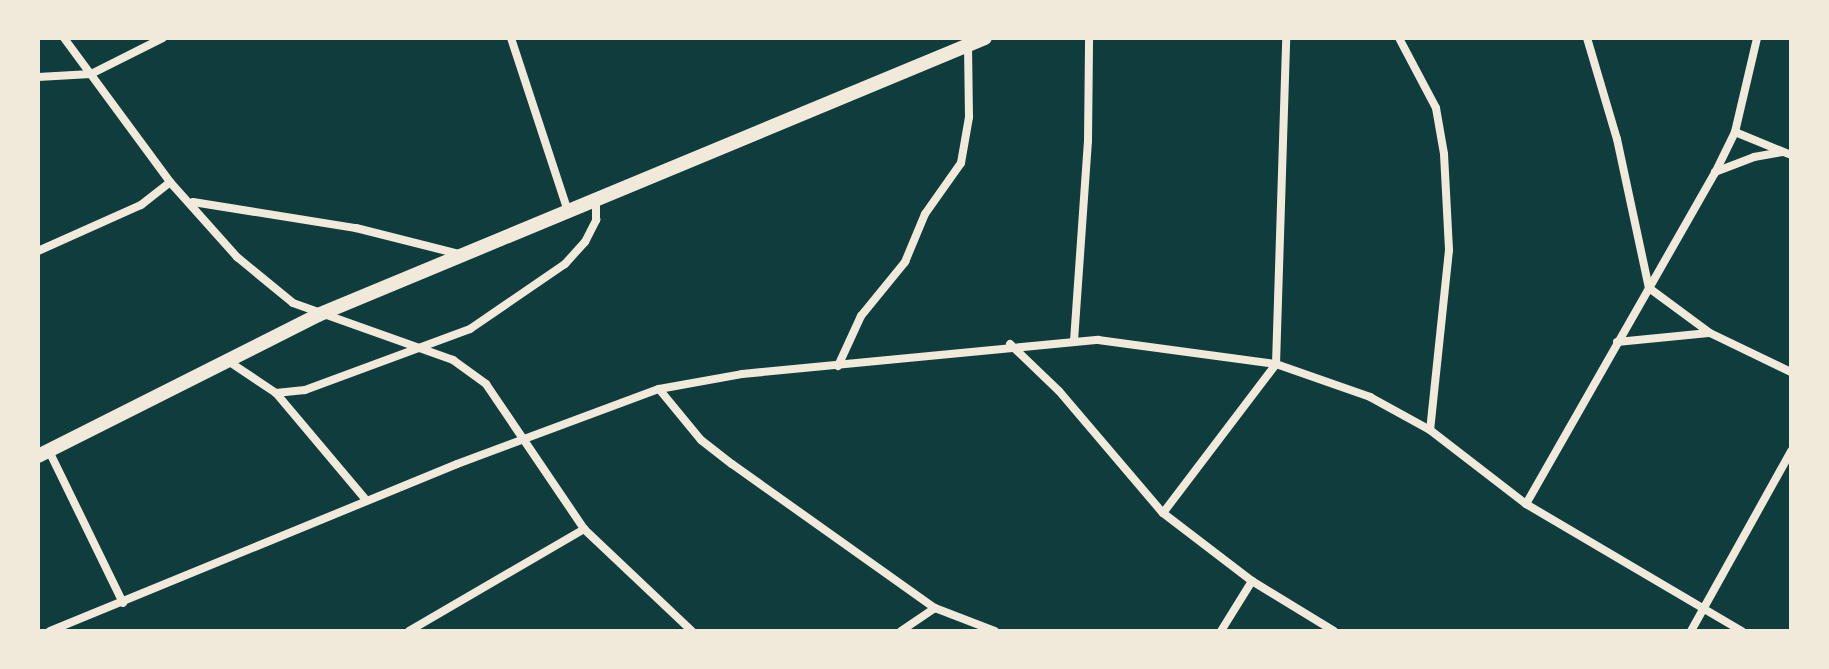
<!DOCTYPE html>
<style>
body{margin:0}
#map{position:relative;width:1829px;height:669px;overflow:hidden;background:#0f3d3e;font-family:"Crimson Pro",serif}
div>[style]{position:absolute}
.minor>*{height:8px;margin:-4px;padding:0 4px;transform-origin:4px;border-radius:4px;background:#f1e9da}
.tertiary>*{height:14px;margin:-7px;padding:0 7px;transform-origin:7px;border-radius:7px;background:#f1e9da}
span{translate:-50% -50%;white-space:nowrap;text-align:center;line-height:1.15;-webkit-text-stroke:8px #f1e9da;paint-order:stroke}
.frame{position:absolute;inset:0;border:40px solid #f1e9da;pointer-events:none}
</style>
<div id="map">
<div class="minor">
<i style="left:64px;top:38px;width:179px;rotate:53.6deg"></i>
<i style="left:170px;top:182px;width:101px;rotate:48.2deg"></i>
<i style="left:237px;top:257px;width:72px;rotate:39.4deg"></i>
<i style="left:293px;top:303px;width:170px;rotate:19.6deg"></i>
<i style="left:453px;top:360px;width:41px;rotate:36deg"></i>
<i style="left:486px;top:384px;width:175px;rotate:55.9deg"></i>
<i style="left:584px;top:529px;width:149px;rotate:43.4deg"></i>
<i style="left:511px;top:38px;width:179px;rotate:71.8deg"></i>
<i style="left:1399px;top:38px;width:79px;rotate:62.1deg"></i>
<i style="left:1436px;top:108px;width:47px;rotate:80.1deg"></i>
<i style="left:1444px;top:154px;width:96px;rotate:87deg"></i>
<i style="left:1449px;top:250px;width:181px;rotate:96deg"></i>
<i style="left:1587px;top:38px;width:105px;rotate:73.5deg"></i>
<i style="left:1617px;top:139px;width:152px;rotate:77.9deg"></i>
<i style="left:1649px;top:288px;width:76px;rotate:36.4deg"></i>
<i style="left:1710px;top:333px;width:90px;rotate:25.7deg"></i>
<i style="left:38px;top:77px;width:53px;rotate:-3.2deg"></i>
<i style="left:91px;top:74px;width:80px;rotate:-26.6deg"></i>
<i style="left:1735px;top:132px;width:61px;rotate:22.3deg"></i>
<i style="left:1715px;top:172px;width:42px;rotate:-21deg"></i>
<i style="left:1754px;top:157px;width:29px;rotate:-10deg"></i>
<i style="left:193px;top:202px;width:165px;rotate:9.1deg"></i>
<i style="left:356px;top:228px;width:106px;rotate:14.2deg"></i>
<i style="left:38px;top:251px;width:113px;rotate:-24.1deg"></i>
<i style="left:141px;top:205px;width:37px;rotate:-38deg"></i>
<i style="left:1074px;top:341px;width:200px;rotate:-86deg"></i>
<i style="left:1088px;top:141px;width:103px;rotate:-89.4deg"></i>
<i style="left:1617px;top:342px;width:92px;rotate:-5.6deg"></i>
<i style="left:1010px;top:344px;width:68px;rotate:43.8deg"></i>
<i style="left:1059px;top:391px;width:160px;rotate:49.6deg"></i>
<i style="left:1163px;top:513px;width:112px;rotate:37.4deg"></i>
<i style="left:1252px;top:581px;width:96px;rotate:31.4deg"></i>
<i style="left:231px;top:363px;width:54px;rotate:33.7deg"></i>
<i style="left:276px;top:393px;width:29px;rotate:-6deg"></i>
<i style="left:305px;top:390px;width:176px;rotate:-20.3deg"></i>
<i style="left:470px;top:329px;width:115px;rotate:-34.4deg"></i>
<i style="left:565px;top:264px;width:30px;rotate:-48deg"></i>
<i style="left:585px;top:242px;width:25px;rotate:-63deg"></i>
<i style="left:596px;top:220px;width:22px;rotate:-90deg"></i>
<i style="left:838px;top:366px;width:55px;rotate:-65.3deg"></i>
<i style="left:861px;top:316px;width:70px;rotate:-50.8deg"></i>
<i style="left:905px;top:262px;width:52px;rotate:-67.4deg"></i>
<i style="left:925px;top:214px;width:62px;rotate:-54.8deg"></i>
<i style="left:961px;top:163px;width:47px;rotate:-80.1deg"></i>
<i style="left:969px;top:117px;width:72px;rotate:-90.8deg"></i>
<i style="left:659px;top:389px;width:66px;rotate:50.5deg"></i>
<i style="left:701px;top:440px;width:39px;rotate:38deg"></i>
<i style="left:732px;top:464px;width:249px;rotate:35.4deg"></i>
<i style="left:935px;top:608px;width:64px;rotate:21deg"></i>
<i style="left:276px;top:393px;width:140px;rotate:49.9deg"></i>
<i style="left:49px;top:451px;width:169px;rotate:64deg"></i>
<i style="left:1526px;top:504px;width:381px;rotate:-60.3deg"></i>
<i style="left:1715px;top:173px;width:46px;rotate:-64deg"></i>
<i style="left:1735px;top:132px;width:97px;rotate:-76.8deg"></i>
<i style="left:1163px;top:513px;width:187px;rotate:-52.8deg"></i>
<i style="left:1276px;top:364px;width:326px;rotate:-88.2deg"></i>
<i style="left:50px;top:631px;width:440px;rotate:-22.3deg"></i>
<i style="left:457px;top:464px;width:215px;rotate:-20.4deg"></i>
<i style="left:659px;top:389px;width:84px;rotate:-10.2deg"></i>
<i style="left:742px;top:374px;width:358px;rotate:-5.5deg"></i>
<i style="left:1098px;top:340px;width:180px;rotate:7.7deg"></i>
<i style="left:1276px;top:364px;width:100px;rotate:19.3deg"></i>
<i style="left:1370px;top:397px;width:68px;rotate:28.8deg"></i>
<i style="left:1430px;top:430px;width:121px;rotate:37.6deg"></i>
<i style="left:1526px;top:504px;width:251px;rotate:30.5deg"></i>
<i style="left:409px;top:631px;width:203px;rotate:-30.2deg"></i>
<i style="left:901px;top:631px;width:41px;rotate:-34.1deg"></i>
<i style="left:1221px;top:631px;width:59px;rotate:-58.2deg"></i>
<i style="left:1691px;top:631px;width:206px;rotate:-60.9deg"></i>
</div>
<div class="tertiary">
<i style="left:38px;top:456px;width:313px;rotate:-26.7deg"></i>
<i style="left:318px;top:315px;width:722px;rotate:-22.55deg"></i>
</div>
<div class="frame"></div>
</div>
